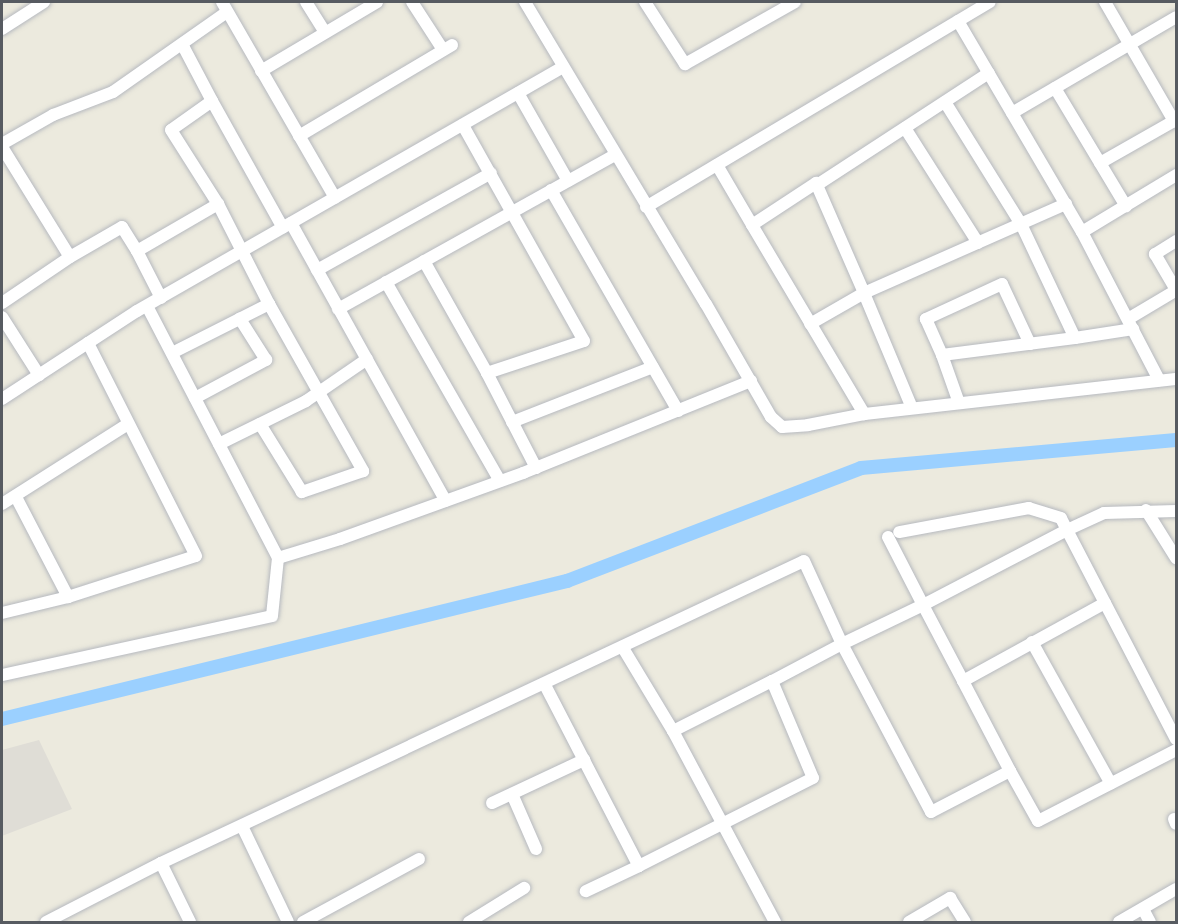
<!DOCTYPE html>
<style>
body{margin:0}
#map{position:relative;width:1178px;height:924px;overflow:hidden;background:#eceade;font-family:Raleway,sans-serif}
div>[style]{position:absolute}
.industrial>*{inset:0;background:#dfddd6}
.canal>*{height:14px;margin:-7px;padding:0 7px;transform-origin:7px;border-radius:7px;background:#9bd0ff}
.roads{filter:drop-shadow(0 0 2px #b6b9bf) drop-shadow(0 0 2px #b6b9bf)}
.minor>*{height:12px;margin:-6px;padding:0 6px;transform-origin:6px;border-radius:6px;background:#fff}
span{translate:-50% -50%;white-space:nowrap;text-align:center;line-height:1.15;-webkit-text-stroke:5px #fff;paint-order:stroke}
.frame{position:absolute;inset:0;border:3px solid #575b61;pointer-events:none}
</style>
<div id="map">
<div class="industrial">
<i style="clip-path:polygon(39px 740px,72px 809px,2px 836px,2px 750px)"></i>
</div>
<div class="canal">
<i style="left:2px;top:719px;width:582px;rotate:-13.73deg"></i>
<i style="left:567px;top:581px;width:315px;rotate:-21deg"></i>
<i style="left:861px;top:468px;width:316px;rotate:-5.1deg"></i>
</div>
<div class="roads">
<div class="minor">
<i style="left:222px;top:2px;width:226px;rotate:60deg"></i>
<i style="left:306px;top:2px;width:36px;rotate:58deg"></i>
<i style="left:412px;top:2px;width:57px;rotate:57.1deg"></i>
<i style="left:525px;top:2px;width:352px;rotate:59.1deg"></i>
<i style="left:706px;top:304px;width:130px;rotate:60.1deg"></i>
<i style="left:771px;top:417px;width:15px;rotate:42deg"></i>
<i style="left:782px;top:427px;width:26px;rotate:-4deg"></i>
<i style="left:808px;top:425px;width:57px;rotate:-11.1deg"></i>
<i style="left:864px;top:414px;width:314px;rotate:-6.4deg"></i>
<i style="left:645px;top:2px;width:74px;rotate:57.2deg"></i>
<i style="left:685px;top:64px;width:126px;rotate:-29.4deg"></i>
<i style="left:1105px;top:2px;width:138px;rotate:59.9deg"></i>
<i style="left:1174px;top:121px;width:3px;rotate:-45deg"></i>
<i style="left:958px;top:21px;width:245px;rotate:59.6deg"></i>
<i style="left:1082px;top:232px;width:167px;rotate:62.5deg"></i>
<i style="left:2px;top:29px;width:50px;rotate:-32.7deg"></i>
<i style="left:182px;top:44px;width:64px;rotate:62.2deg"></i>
<i style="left:212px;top:101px;width:50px;rotate:144.7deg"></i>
<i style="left:171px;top:130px;width:88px;rotate:57.6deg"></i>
<i style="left:261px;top:71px;width:135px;rotate:-30.7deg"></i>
<i style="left:1055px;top:88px;width:138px;rotate:59deg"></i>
<i style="left:518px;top:93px;width:101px;rotate:60.4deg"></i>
<i style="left:212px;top:101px;width:145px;rotate:60.8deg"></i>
<i style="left:945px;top:102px;width:144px;rotate:58.1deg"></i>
<i style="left:1021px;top:224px;width:126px;rotate:64.7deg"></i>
<i style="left:1075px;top:338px;width:59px;rotate:-8.8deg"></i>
<i style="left:1012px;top:113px;width:190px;rotate:-30.3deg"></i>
<i style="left:905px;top:128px;width:136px;rotate:57.6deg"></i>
<i style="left:299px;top:136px;width:178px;rotate:-30.7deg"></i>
<i style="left:2px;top:144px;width:59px;rotate:-29.6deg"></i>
<i style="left:53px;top:115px;width:64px;rotate:-21deg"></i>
<i style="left:113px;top:92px;width:139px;rotate:-35.1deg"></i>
<i style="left:2px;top:147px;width:129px;rotate:58.3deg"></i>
<i style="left:70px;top:257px;width:82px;rotate:145.9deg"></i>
<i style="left:1100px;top:163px;width:85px;rotate:-29.6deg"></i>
<i style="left:717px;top:165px;width:69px;rotate:59.7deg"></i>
<i style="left:752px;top:225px;width:77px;rotate:-33.3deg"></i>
<i style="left:816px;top:183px;width:120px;rotate:66.4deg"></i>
<i style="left:864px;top:293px;width:62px;rotate:150.1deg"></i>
<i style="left:817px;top:185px;width:205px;rotate:-33.1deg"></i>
<i style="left:551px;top:190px;width:255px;rotate:60.1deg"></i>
<i style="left:646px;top:207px;width:400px;rotate:-30.8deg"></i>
<i style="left:291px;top:223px;width:318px;rotate:60.9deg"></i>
<i style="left:752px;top:225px;width:220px;rotate:59.3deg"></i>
<i style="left:1082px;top:232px;width:110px;rotate:-31.2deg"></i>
<i style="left:1176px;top:241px;width:25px;rotate:148deg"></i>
<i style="left:1155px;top:254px;width:42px;rotate:59.7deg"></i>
<i style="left:70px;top:257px;width:60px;rotate:-30deg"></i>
<i style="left:122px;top:227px;width:28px;rotate:58deg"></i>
<i style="left:424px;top:261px;width:129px;rotate:60.6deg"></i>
<i style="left:487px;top:373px;width:102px;rotate:-18.3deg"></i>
<i style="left:584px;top:341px;width:248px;rotate:-119.3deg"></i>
<i style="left:317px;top:270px;width:199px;rotate:-29.1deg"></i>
<i style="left:386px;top:282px;width:229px;rotate:60.2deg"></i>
<i style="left:161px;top:298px;width:53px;rotate:-117.1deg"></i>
<i style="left:137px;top:251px;width:94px;rotate:-30.1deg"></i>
<i style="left:218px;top:204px;width:112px;rotate:63deg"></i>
<i style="left:269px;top:304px;width:192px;rotate:60.6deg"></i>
<i style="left:363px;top:471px;width:65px;rotate:161deg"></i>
<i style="left:302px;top:492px;width:80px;rotate:-121.7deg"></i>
<i style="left:147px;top:306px;width:284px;rotate:62.5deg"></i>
<i style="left:278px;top:558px;width:65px;rotate:-17deg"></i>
<i style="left:340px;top:539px;width:195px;rotate:-19.8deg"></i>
<i style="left:523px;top:473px;width:246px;rotate:-22deg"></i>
<i style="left:338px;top:309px;width:317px;rotate:-29.1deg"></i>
<i style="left:2px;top:317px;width:69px;rotate:57.5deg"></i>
<i style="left:1128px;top:319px;width:55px;rotate:-30.8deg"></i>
<i style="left:1030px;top:344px;width:66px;rotate:-115deg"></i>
<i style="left:1002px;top:284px;width:84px;rotate:155.3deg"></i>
<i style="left:926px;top:319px;width:39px;rotate:66deg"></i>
<i style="left:942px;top:355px;width:134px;rotate:-7.3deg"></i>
<i style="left:172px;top:353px;width:109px;rotate:-26.8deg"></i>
<i style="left:942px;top:355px;width:51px;rotate:70.5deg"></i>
<i style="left:487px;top:373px;width:107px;rotate:62.7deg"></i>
<i style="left:195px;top:398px;width:81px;rotate:-28.2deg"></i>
<i style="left:266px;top:360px;width:49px;rotate:-122.4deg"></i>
<i style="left:2px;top:399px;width:161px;rotate:-33.1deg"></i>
<i style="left:137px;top:311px;width:491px;rotate:-29.8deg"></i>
<i style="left:912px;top:408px;width:125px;rotate:-112.7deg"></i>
<i style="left:864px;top:293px;width:221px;rotate:-23.8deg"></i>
<i style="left:512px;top:422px;width:151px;rotate:-21.3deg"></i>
<i style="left:219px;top:444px;width:97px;rotate:-26.3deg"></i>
<i style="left:306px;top:401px;width:74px;rotate:-34.5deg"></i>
<i style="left:16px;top:497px;width:113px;rotate:62.5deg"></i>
<i style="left:68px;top:597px;width:134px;rotate:-17.8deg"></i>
<i style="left:196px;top:556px;width:239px;rotate:-116.9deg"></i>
<i style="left:2px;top:504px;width:149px;rotate:-32.4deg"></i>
<i style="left:1146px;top:510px;width:57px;rotate:58deg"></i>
<i style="left:1176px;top:511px;width:72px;rotate:178.4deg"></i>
<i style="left:1104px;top:513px;width:41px;rotate:155.3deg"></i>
<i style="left:1067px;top:530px;width:236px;rotate:62.5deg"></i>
<i style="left:888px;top:537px;width:76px;rotate:62.8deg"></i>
<i style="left:923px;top:605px;width:86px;rotate:62.2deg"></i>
<i style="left:963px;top:681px;width:102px;rotate:62.4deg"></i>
<i style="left:1010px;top:771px;width:89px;rotate:152.6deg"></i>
<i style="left:931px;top:812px;width:190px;rotate:-117.9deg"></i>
<i style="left:842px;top:644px;width:90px;rotate:-25.7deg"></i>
<i style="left:923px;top:605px;width:162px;rotate:-27.5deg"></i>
<i style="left:1067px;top:530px;width:13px;rotate:-117deg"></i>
<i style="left:1061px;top:518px;width:34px;rotate:-163deg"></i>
<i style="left:1029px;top:508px;width:132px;rotate:169.5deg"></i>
<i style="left:2px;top:613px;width:68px;rotate:-13.6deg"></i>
<i style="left:1032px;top:642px;width:162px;rotate:60.9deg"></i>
<i style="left:623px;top:648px;width:97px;rotate:58.9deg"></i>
<i style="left:673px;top:731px;width:111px;rotate:-26.8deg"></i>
<i style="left:772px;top:681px;width:105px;rotate:67.1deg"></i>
<i style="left:813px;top:778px;width:195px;rotate:153.2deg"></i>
<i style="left:2px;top:675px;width:276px;rotate:-12.3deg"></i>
<i style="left:272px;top:616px;width:58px;rotate:-84.1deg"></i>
<i style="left:963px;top:681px;width:162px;rotate:-28.8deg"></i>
<i style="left:545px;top:685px;width:204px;rotate:62.6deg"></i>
<i style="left:639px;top:866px;width:59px;rotate:154.7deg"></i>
<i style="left:673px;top:731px;width:217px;rotate:61.9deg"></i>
<i style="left:1010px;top:771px;width:57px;rotate:60.8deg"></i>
<i style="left:1038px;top:821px;width:155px;rotate:-27.2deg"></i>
<i style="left:512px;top:794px;width:60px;rotate:66.4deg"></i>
<i style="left:492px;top:803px;width:102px;rotate:-25.1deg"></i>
<i style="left:1174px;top:819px;width:5px;rotate:68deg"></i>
<i style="left:242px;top:826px;width:106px;rotate:64.4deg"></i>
<i style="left:161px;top:863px;width:66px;rotate:63.8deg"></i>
<i style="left:1143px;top:909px;width:15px;rotate:62deg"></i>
<i style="left:46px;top:922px;width:129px;rotate:-27.2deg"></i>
<i style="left:161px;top:863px;width:710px;rotate:-25.16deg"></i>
<i style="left:804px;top:561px;width:91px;rotate:65.4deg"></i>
<i style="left:842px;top:644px;width:79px;rotate:152.1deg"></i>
<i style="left:303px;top:922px;width:132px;rotate:-28.5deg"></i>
<i style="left:469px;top:922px;width:65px;rotate:-31.7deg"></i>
<i style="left:909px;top:922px;width:48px;rotate:-30.3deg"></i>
<i style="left:950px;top:898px;width:28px;rotate:58deg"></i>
<i style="left:1119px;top:922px;width:66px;rotate:-30.1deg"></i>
</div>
</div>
<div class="frame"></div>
</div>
